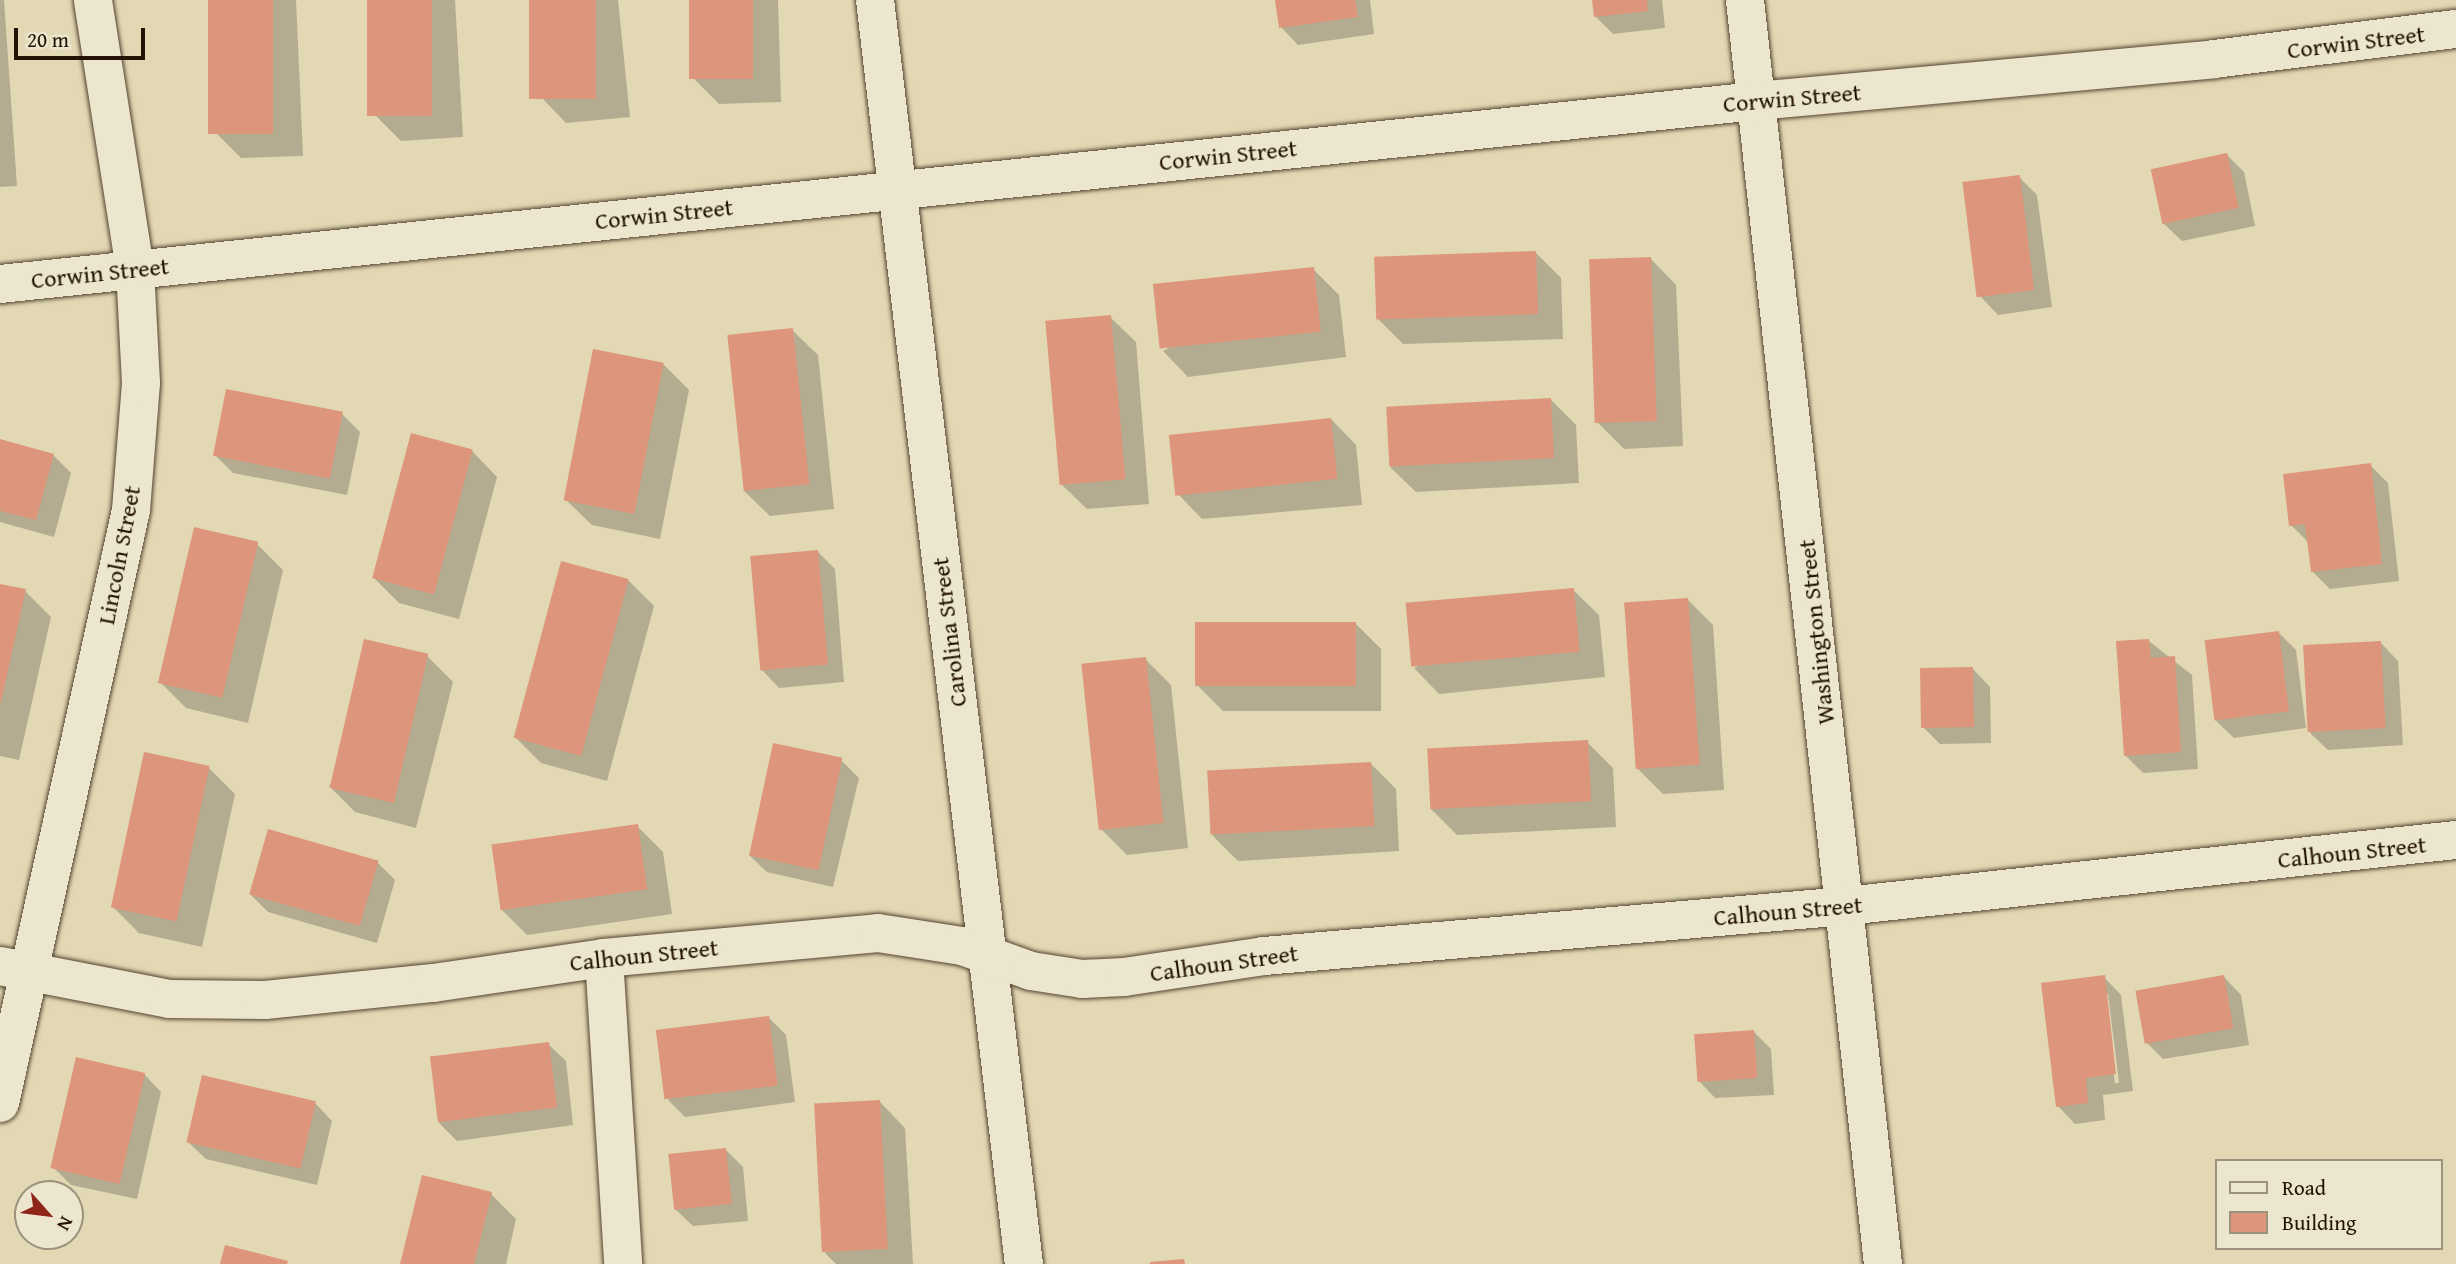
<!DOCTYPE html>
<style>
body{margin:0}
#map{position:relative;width:2456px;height:1264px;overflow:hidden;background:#e2d8b4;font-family:"Gentium Book Plus",serif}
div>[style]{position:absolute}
.shadow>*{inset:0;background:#0003}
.building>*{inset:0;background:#dd957b;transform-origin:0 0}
.roads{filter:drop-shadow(0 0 2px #544430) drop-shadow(0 0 2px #544430)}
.minor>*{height:38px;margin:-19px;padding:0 19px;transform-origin:19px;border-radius:19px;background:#ece6ce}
span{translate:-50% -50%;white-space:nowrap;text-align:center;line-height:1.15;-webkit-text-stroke:5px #ece6ce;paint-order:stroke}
.street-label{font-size:24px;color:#241304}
.legend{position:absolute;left:2215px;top:1159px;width:228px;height:91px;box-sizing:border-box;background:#ece6ce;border:2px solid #9c927d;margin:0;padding:9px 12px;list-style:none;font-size:21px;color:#241304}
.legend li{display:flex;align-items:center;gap:14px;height:35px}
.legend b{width:35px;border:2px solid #9c927d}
.north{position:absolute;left:14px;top:1180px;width:70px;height:70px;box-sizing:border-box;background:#ece6ce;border:2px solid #9c927d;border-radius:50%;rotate:118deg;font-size:19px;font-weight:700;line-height:28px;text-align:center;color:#241304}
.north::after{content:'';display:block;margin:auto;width:24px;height:32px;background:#8f2418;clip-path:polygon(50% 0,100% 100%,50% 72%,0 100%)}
.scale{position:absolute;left:14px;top:28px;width:131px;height:32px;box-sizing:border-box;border:4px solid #241304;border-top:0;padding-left:9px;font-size:21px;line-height:24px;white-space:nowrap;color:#241304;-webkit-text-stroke:5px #ece6ce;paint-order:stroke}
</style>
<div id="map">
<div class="shadow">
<i style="clip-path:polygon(0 0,4px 0,17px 186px,0 187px)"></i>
<i style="clip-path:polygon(210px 0,296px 0,303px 156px,241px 158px,216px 133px)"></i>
<i style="clip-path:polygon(369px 0,455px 0,463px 137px,401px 141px,375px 115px)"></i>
<i style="clip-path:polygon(531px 0,618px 0,630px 117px,566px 123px,541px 97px)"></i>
<i style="clip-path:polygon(691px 0,778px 0,781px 102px,719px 104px,693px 78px)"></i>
<i style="clip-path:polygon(1277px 0,1370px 0,1374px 34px,1298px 45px,1281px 27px)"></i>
<i style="clip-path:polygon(1594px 0,1662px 0,1665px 28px,1613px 34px,1596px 17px)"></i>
<i style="clip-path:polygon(2226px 154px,2244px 172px,2255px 226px,2182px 241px,2164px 224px)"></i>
<i style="clip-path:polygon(2019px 177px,2037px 195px,2052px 307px,1998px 315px,1981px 297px)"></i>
<i style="clip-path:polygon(1536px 253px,1561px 278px,1563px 339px,1403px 344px,1377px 318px)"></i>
<i style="clip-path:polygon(1651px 259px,1676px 285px,1683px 446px,1624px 449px,1598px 423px)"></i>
<i style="clip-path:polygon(1313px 269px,1339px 295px,1346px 357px,1188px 377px,1163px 351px)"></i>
<i style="clip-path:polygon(1110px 317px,1136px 342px,1149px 504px,1087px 509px,1061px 484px)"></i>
<i style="clip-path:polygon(792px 330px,818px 355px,834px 509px,770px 516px,744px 491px)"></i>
<i style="clip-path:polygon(663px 364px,689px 390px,660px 539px,592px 525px,566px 500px)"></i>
<i style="clip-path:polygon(1550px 399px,1576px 425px,1579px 483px,1416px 492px,1390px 467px)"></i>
<i style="clip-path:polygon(342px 414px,360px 432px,347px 495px,233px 473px,216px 456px)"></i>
<i style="clip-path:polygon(1331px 419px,1356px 445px,1362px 505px,1202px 519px,1177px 493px)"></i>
<i style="clip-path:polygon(0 441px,53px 455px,71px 473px,54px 537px,0 522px)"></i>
<i style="clip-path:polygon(472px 451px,497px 477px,459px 619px,399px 603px,374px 578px)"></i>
<i style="clip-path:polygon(2370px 465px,2388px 483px,2399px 581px,2330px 589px,2312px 571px,2309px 543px,2291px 525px)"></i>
<i style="clip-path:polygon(257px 544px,283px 570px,248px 723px,186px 708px,161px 683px)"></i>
<i style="clip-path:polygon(818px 552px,835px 569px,844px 682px,779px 688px,762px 670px)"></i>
<i style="clip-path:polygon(628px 580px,654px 606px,607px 781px,541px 763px,515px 737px)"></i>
<i style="clip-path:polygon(0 585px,25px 591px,51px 617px,19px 760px,0 756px)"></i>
<i style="clip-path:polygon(1573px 590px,1599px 615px,1605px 677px,1439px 694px,1414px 668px)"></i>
<i style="clip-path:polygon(1687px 599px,1713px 625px,1724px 790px,1663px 794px,1637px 768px)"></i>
<i style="clip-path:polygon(1356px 624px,1381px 649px,1381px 711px,1223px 711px,1197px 685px)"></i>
<i style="clip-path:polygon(2278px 632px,2296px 650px,2306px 728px,2234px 738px,2216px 721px)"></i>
<i style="clip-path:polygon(2149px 641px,2192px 675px,2198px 769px,2143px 773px,2126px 756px)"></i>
<i style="clip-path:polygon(2381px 643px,2398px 661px,2403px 745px,2328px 750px,2310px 733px)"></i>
<i style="clip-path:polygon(427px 656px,453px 682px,416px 828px,355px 812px,329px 786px)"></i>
<i style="clip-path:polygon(1145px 659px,1171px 685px,1188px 848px,1127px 855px,1101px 829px)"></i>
<i style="clip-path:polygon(1973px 669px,1990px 687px,1991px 743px,1940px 744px,1922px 726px)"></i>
<i style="clip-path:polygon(1587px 742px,1613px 768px,1616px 827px,1457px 835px,1431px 809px)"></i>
<i style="clip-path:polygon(841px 760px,859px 778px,833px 887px,767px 872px,749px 855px)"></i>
<i style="clip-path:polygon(1370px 763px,1396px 789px,1399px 851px,1238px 861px,1212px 835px)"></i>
<i style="clip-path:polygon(209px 768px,235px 794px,202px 947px,139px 933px,113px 907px)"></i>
<i style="clip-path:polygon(637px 826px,663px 852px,672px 914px,527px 935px,501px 909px)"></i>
<i style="clip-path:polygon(377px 862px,395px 880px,377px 943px,268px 912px,250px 894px)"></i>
<i style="clip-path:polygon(evenodd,2104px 977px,2121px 995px,2133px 1091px,2103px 1095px,2105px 1120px,2075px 1124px,2058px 1106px,2104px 977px,2105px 994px,2108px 994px,2119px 1083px,2115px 1083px,2105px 994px)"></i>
<i style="clip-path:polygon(2224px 977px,2241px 995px,2249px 1045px,2163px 1059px,2145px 1041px)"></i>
<i style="clip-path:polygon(769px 1018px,786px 1035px,795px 1102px,685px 1117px,668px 1100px)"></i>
<i style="clip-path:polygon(1754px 1032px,1771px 1049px,1774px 1095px,1715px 1098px,1698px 1080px)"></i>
<i style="clip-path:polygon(548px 1044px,566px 1061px,573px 1125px,457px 1141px,439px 1123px)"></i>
<i style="clip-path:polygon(144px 1074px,161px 1092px,137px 1199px,71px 1185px,53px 1167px)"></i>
<i style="clip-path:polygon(880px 1102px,905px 1128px,913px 1264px,836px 1264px,825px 1253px)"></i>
<i style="clip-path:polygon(315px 1103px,332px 1121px,317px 1185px,206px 1159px,188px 1142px)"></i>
<i style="clip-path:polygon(726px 1150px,743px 1167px,748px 1221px,693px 1226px,675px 1209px)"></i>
<i style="clip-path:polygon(491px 1194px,516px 1219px,506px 1264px,402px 1264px)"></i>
</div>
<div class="building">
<i style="left:208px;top:0;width:65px;height:134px"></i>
<i style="left:367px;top:0;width:65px;height:116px"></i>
<i style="left:529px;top:0;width:67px;height:99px"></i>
<i style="left:689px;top:0;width:64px;height:79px"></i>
<i style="clip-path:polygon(1275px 0,1355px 0,1358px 17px,1279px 28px)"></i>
<i style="clip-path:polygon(1592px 0,1647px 0,1648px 11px,1594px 17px)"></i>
<i style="left:2227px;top:153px;width:56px;height:78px;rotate:78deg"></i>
<i style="left:2020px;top:175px;width:116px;height:58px;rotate:83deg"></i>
<i style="left:1536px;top:251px;width:63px;height:162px;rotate:88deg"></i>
<i style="left:1651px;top:257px;width:164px;height:62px;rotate:88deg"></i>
<i style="left:1314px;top:267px;width:65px;height:162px;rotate:84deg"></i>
<i style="left:1111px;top:315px;width:165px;height:66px;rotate:85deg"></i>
<i style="left:793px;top:328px;width:157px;height:66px;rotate:84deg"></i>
<i style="left:593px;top:349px;width:72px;height:154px;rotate:11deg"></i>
<i style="left:226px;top:389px;width:119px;height:68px;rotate:11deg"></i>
<i style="left:1551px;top:398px;width:60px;height:165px;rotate:87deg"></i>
<i style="left:1331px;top:418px;width:61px;height:163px;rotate:84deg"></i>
<i style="left:411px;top:433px;width:64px;height:150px;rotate:15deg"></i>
<i style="clip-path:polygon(0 439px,54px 454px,36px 520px,0 511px)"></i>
<i style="clip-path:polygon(2371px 463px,2382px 564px,2311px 572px,2305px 524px,2289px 526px,2283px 474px)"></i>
<i style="left:194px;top:527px;width:66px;height:160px;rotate:13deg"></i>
<i style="left:818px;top:550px;width:115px;height:68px;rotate:85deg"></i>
<i style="left:561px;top:561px;width:70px;height:183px;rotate:15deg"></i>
<i style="clip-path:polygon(0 584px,26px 589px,1px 702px,0 702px)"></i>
<i style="left:1574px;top:588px;width:64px;height:169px;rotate:85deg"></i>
<i style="left:1688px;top:598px;width:167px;height:64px;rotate:86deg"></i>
<i style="left:1195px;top:622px;width:161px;height:64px"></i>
<i style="left:2279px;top:631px;width:81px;height:75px;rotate:83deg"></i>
<i style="left:364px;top:639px;width:66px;height:153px;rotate:13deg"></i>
<i style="clip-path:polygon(2149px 639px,2151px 658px,2175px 656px,2181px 752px,2124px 756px,2116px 641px)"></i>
<i style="left:2381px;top:641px;width:87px;height:78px;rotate:87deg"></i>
<i style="left:1146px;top:657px;width:167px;height:65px;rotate:84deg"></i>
<i style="left:1973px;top:667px;width:60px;height:53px;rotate:89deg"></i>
<i style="left:1588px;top:740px;width:61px;height:161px;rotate:87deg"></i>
<i style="left:773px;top:743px;width:71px;height:115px;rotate:12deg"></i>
<i style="left:144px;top:752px;width:67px;height:159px;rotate:12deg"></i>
<i style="left:1371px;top:762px;width:64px;height:164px;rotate:87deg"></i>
<i style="left:638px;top:824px;width:66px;height:148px;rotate:82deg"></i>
<i style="left:268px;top:829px;width:115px;height:68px;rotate:16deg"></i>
<i style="clip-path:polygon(2105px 975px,2116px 1074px,2086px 1078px,2088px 1103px,2056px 1107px,2041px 983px)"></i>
<i style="left:2224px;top:975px;width:54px;height:90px;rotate:80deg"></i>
<i style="left:769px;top:1016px;width:70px;height:114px;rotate:83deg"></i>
<i style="left:1754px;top:1030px;width:48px;height:60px;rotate:86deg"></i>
<i style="left:549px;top:1042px;width:66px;height:120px;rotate:83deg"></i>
<i style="left:76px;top:1057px;width:71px;height:114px;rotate:13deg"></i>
<i style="left:202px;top:1075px;width:117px;height:69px;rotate:13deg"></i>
<i style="left:880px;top:1100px;width:149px;height:66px;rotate:87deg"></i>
<i style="left:726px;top:1148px;width:56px;height:58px;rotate:84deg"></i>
<i style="clip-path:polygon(422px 1175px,492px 1192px,474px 1264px,400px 1264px)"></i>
<i style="clip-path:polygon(225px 1245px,288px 1261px,287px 1264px,220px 1264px)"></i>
<i style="clip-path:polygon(1184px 1259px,1185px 1264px,1150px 1264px,1150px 1262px)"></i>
</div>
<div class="roads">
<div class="minor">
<i style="left:875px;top:0;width:1273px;rotate:83.28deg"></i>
<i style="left:1745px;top:0;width:1272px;rotate:83.77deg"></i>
<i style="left:0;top:284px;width:1766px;rotate:-5.95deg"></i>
<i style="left:1756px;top:101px;width:460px;rotate:-5.2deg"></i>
<i style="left:2214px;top:59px;width:244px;rotate:-7.1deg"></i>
<i style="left:604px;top:958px;width:307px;rotate:86.4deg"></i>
<i style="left:0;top:966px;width:172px;rotate:11deg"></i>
<i style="left:169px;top:999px;width:96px;rotate:0.6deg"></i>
<i style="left:265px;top:1000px;width:169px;rotate:-5.8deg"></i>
<i style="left:433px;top:983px;width:173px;rotate:-8.3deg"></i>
<i style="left:604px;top:958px;width:275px;rotate:-5.2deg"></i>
<i style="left:878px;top:933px;width:85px;rotate:8.8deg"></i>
<i style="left:962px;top:946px;width:73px;rotate:19.9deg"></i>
<i style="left:1031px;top:971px;width:52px;rotate:8.9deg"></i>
<i style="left:1082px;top:979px;width:42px;rotate:-2.7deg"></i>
<i style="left:1124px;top:977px;width:142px;rotate:-8.5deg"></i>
<i style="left:1264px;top:956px;width:584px;rotate:-4.91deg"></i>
<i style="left:1846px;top:906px;width:614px;rotate:-6.18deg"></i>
<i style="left:0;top:1103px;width:607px;rotate:-77.54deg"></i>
<i style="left:131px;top:510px;width:127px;rotate:-85.5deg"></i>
<i style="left:141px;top:383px;width:114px;rotate:-93deg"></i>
<i style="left:135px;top:269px;width:272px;rotate:-98.9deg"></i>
</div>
</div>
<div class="street-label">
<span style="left:2356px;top:42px;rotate:-7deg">Corwin Street</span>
<span style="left:1792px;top:98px;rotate:-5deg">Corwin Street</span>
<span style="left:1228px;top:155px;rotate:-6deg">Corwin Street</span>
<span style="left:664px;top:214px;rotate:-6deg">Corwin Street</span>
<span style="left:100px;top:273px;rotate:-6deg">Corwin Street</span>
<span style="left:119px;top:555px;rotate:-79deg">Lincoln Street</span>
<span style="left:949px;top:632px;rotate:-97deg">Carolina Street</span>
<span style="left:1816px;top:632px;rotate:-96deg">Washington Street</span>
<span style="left:2352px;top:852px;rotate:-6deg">Calhoun Street</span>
<span style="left:1788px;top:911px;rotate:-5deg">Calhoun Street</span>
<span style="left:644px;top:955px;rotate:-6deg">Calhoun Street</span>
<span style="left:1224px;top:963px;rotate:-8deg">Calhoun Street</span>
</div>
<ul class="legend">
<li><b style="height:9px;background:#ece6ce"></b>Road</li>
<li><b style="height:19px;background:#dd957b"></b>Building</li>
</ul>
<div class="north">N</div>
<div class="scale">20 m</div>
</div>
